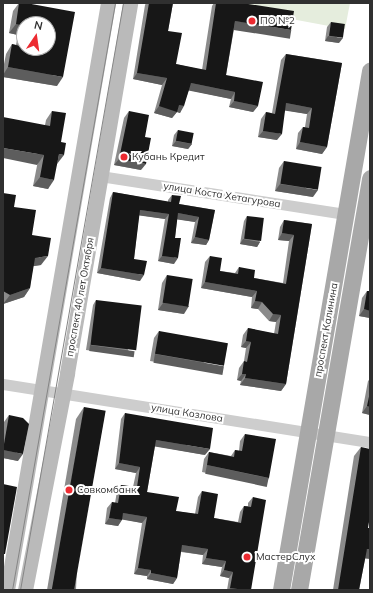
<!DOCTYPE html>
<meta charset="utf-8">
<style>
body{margin:0}
#map{position:relative;width:373px;height:593px;overflow:hidden;background:#fff;font-family:Mulish,sans-serif}
div>[style]{position:absolute}
.green>*{inset:0;background:#e5eddd}
.street>*{height:11px;margin:-5.5px;padding:0 5.5px;transform-origin:5.5px;border-radius:5.5px;background:#cdcdcd}
.secondary>*{height:15px;margin:-7.5px;padding:0 7.5px;transform-origin:7.5px;border-radius:7.5px;background:#bababa}
.primary>*{height:17px;margin:-8.5px;padding:0 8.5px;transform-origin:8.5px;border-radius:8.5px;background:#a8a8a8}
.tram>*{height:1px;margin:-0.5px;padding:0 0.5px;transform-origin:0.5px;border-radius:0.5px;background:#858585}
.wall>*{inset:0;background:#8b8b8b}
.shaded-wall>*{inset:0;background:#5d5d5d;transform-origin:0 0}
.building>*{inset:0;background:#171717;transform-origin:0 0}
.dots>*{width:11px;height:11px;translate:-50% -50%;box-sizing:border-box;border:2px solid #fff;border-radius:50%}
span{translate:-50% -50%;white-space:nowrap;text-align:center;line-height:1.15;-webkit-text-stroke:4px #fff;paint-order:stroke}
.poi-label{font-size:10px;color:#303030}
.left{translate:0 -50%;text-align:left}
.street-label{font-size:10px;color:#303030}
.frame{position:absolute;inset:0;border:4px solid #303030;pointer-events:none}
.north{position:absolute;left:16px;top:16px;width:40px;height:40px;box-sizing:border-box;background:#fff;border:1px solid #acacac;border-radius:50%;rotate:13deg;font-size:11px;font-weight:700;line-height:16px;text-align:center;color:#303030}
.north::after{content:'';display:block;margin:auto;width:14px;height:18px;background:#ed2b31;clip-path:polygon(50% 0,100% 100%,50% 72%,0 100%)}
</style>
<div id="map">
<div class="green">
<i style="clip-path:polygon(206px 3px,350px 3px,345px 29px)"></i>
</div>
<div class="street">
<i style="left:100px;top:176px;width:248px;rotate:8.8deg"></i>
<i style="left:3px;top:384px;width:372px;rotate:9deg"></i>
</div>
<div class="secondary">
<i style="left:7px;top:590px;width:596px;rotate:-80.24deg"></i>
<i style="left:25px;top:590px;width:221px;rotate:-79deg"></i>
<i style="left:67px;top:373px;width:375px;rotate:-80.3deg"></i>
</div>
<div class="primary">
<i style="left:281px;top:590px;width:527px;rotate:-80.27deg"></i>
<i style="left:299px;top:590px;width:418px;rotate:-80.2deg"></i>
</div>
<div class="tram">
<i style="left:12px;top:590px;width:596px;rotate:-80.05deg"></i>
<i style="left:20px;top:590px;width:596px;rotate:-80.05deg"></i>
</div>
<div class="wall">
<i style="clip-path:polygon(19px 3px,57px 86px,3px 77px,3px 69px,6px 54px,12px 44px,16px 45px,18px 35px,9px 33px,13px 11px)"></i>
<i style="clip-path:polygon(146px 3px,173px 3px,168px 31px,176px 64px,202px 70px,212px 6px,214px 3px,242px 3px,286px 37px,234px 29px,226px 75px,258px 106px,253px 112px,229px 107px,231px 99px,189px 90px,180px 113px,177px 112px,172px 118px,154px 113px,162px 85px,133px 79px,145px 5px)"></i>
<i style="clip-path:polygon(331px 22px,339px 43px,325px 41px,327px 27px)"></i>
<i style="clip-path:polygon(286px 54px,342px 63px,327px 147px,322px 154px,296px 149px,298px 133px,303px 127px,305px 127px,307px 114px,285px 110px,277px 140px,258px 137px,261px 119px,266px 112px,272px 113px,281px 60px)"></i>
<i style="clip-path:polygon(52px 111px,61px 142px,57px 164px,48px 189px,33px 186px,46px 120px)"></i>
<i style="clip-path:polygon(129px 111px,141px 170px,114px 165px,124px 118px)"></i>
<i style="clip-path:polygon(178px 130px,192px 144px,188px 149px,172px 146px,174px 135px)"></i>
<i style="clip-path:polygon(284px 161px,313px 197px,275px 191px,279px 168px)"></i>
<i style="clip-path:polygon(113px 192px,168px 202px,168px 200px,172px 195px,179px 204px,215px 210px,209px 240px,206px 245px,191px 243px,195px 222px,177px 219px,175px 238px,174px 264px,158px 261px,165px 219px,139px 215px,134px 259px,140px 281px,97px 273px,110px 198px)"></i>
<i style="clip-path:polygon(3px 193px,14px 207px,32px 235px,41px 265px,33px 266px,30px 288px,24px 297px,3px 304px)"></i>
<i style="clip-path:polygon(247px 216px,260px 242px,257px 247px,240px 244px,244px 221px)"></i>
<i style="clip-path:polygon(284px 220px,312px 224px,286px 384px,281px 391px,240px 385px,241px 381px,237px 380px,239px 368px,244px 361px,246px 348px,241px 347px,243px 335px,248px 328px,274px 334px,276px 322px,269px 321px,258px 309px,251px 308px,252px 297px,201px 288px,205px 262px,210px 256px,220px 271px,235px 273px,239px 267px,254px 278px,283px 283px,289px 241px,278px 240px,280px 227px)"></i>
<i style="clip-path:polygon(167px 275px,184px 314px,158px 310px,162px 283px)"></i>
<i style="clip-path:polygon(367px 291px,370px 291px,370px 318px,359px 316px,362px 298px)"></i>
<i style="clip-path:polygon(96px 300px,132px 356px,86px 350px,93px 305px)"></i>
<i style="clip-path:polygon(159px 331px,219px 373px,150px 361px,154px 338px)"></i>
<i style="clip-path:polygon(370px 379px,370px 415px,362px 413px,368px 381px)"></i>
<i style="clip-path:polygon(84px 407px,76px 590px,47px 590px,76px 419px)"></i>
<i style="clip-path:polygon(125px 413px,205px 455px,155px 446px,147px 492px,176px 511px,195px 514px,198px 497px,202px 491px,214px 518px,238px 522px,240px 512px,244px 506px,248px 506px,248px 503px,253px 497px,251px 590px,227px 590px,229px 578px,220px 576px,222px 567px,202px 564px,203px 555px,181px 552px,177px 578px,173px 584px,147px 579px,147px 576px,134px 574px,142px 523px,122px 519px,118px 526px,105px 524px,107px 508px,112px 502px,115px 503px,117px 491px,121px 485px,133px 487px,136px 473px,115px 469px,121px 419px)"></i>
<i style="clip-path:polygon(9px 415px,18px 461px,3px 458px,3px 429px,4px 422px)"></i>
<i style="clip-path:polygon(245px 434px,269px 478px,264px 485px,202px 472px,204px 459px,209px 452px,231px 456px,235px 450px,239px 451px,240px 441px)"></i>
<i style="clip-path:polygon(361px 447px,368px 528px,365px 559px,359px 590px,333px 590px,354px 456px)"></i>
</div>
<div class="shaded-wall">
<i style="left:235px;top:21px;width:57px;height:9px;rotate:9deg"></i>
<i style="clip-path:polygon(16px 24px,24px 26px,18px 35px,9px 33px)"></i>
<i style="clip-path:polygon(328px 36px,343px 38px,339px 43px,325px 41px)"></i>
<i style="clip-path:polygon(8px 67px,63px 77px,57px 86px,3px 77px,3px 75px)"></i>
<i style="clip-path:polygon(137px 73px,167px 78px,162px 85px,133px 79px)"></i>
<i style="clip-path:polygon(191px 83px,235px 92px,231px 99px,186px 90px)"></i>
<i style="clip-path:polygon(234px 101px,258px 106px,253px 112px,229px 107px)"></i>
<i style="clip-path:polygon(286px 103px,312px 108px,307px 114px,281px 110px)"></i>
<i style="clip-path:polygon(179px 105px,184px 106px,180px 113px,177px 112px,172px 118px,154px 113px,159px 106px)"></i>
<i style="clip-path:polygon(263px 131px,282px 134px,277px 140px,258px 137px)"></i>
<i style="clip-path:polygon(176px 141px,192px 144px,188px 149px,172px 146px)"></i>
<i style="clip-path:polygon(300px 142px,327px 147px,322px 154px,296px 149px)"></i>
<i style="clip-path:polygon(3px 148px,44px 155px,37px 165px,3px 158px)"></i>
<i style="clip-path:polygon(59px 154px,64px 155px,57px 164px)"></i>
<i style="clip-path:polygon(119px 159px,146px 164px,141px 170px,114px 165px)"></i>
<i style="clip-path:polygon(40px 177px,54px 180px,48px 189px,33px 186px)"></i>
<i style="clip-path:polygon(280px 184px,318px 190px,313px 197px,275px 191px)"></i>
<i style="clip-path:polygon(140px 210px,169px 214px,165px 219px,136px 215px)"></i>
<i style="clip-path:polygon(178px 213px,199px 217px,195px 222px,174px 219px)"></i>
<i style="clip-path:polygon(282px 233px,294px 235px,289px 241px,278px 240px)"></i>
<i style="clip-path:polygon(195px 237px,209px 240px,206px 245px,191px 243px)"></i>
<i style="clip-path:polygon(243px 239px,260px 242px,257px 247px,240px 244px)"></i>
<i style="clip-path:polygon(48px 256px,41px 265px,28px 267px,35px 258px)"></i>
<i style="clip-path:polygon(162px 256px,178px 258px,174px 264px,158px 261px)"></i>
<i style="clip-path:polygon(101px 268px,144px 275px,140px 281px,97px 273px)"></i>
<i style="clip-path:polygon(205px 282px,257px 291px,252px 297px,201px 288px)"></i>
<i style="clip-path:polygon(30px 288px,24px 297px,3px 304px,10px 295px)"></i>
<i style="clip-path:polygon(255px 301px,262px 302px,258px 309px,251px 308px)"></i>
<i style="clip-path:polygon(163px 303px,189px 306px,184px 314px,158px 310px)"></i>
<i style="clip-path:polygon(364px 309px,370px 311px,370px 318px,359px 316px)"></i>
<i style="clip-path:polygon(273px 314px,281px 315px,276px 322px,269px 321px)"></i>
<i style="clip-path:polygon(246px 341px,251px 342px,246px 348px,241px 347px)"></i>
<i style="left:90px;top:345px;width:45px;height:6px;rotate:8deg"></i>
<i style="left:155px;top:354px;width:70px;height:9px;rotate:10deg"></i>
<i style="clip-path:polygon(242px 374px,246px 374px,241px 381px,237px 380px)"></i>
<i style="clip-path:polygon(245px 378px,286px 384px,281px 391px,240px 385px)"></i>
<i style="clip-path:polygon(367px 406px,370px 407px,370px 415px,362px 413px)"></i>
<i style="clip-path:polygon(156px 440px,210px 449px,205px 455px,152px 446px)"></i>
<i style="clip-path:polygon(3px 450px,23px 454px,18px 461px,3px 458px)"></i>
<i style="clip-path:polygon(119px 463px,140px 467px,136px 473px,115px 469px)"></i>
<i style="left:207px;top:465px;width:63px;height:9px;rotate:12deg"></i>
<i style="clip-path:polygon(123px 513px,147px 517px,142px 523px,119px 519px)"></i>
<i style="clip-path:polygon(109px 518px,122px 520px,118px 526px,105px 524px)"></i>
<i style="clip-path:polygon(182px 545px,208px 549px,203px 555px,178px 551px)"></i>
<i style="clip-path:polygon(367px 549px,370px 549px,370px 559px,360px 558px)"></i>
<i style="clip-path:polygon(206px 558px,226px 561px,222px 567px,202px 564px)"></i>
<i style="clip-path:polygon(138px 568px,151px 570px,147px 576px,134px 574px)"></i>
<i style="clip-path:polygon(224px 570px,233px 572px,229px 578px,220px 576px)"></i>
<i style="clip-path:polygon(151px 573px,177px 578px,173px 584px,147px 579px)"></i>
<i style="clip-path:polygon(230px 588px,245px 590px,229px 590px)"></i>
</div>
<div class="building">
<i style="clip-path:polygon(19px 3px,26px 3px,75px 12px,63px 77px,8px 67px,12px 44px,20px 46px,24px 26px,24px 48px,48px 48px,48px 24px,24px 24px,24px 26px,16px 24px)"></i>
<i style="clip-path:polygon(149px 3px,173px 3px,168px 31px,182px 33px,176px 64px,206px 70px,216px 3px,242px 3px,294px 11px,291px 30px,235px 21px,226px 75px,263px 82px,258px 106px,234px 101px,235px 92px,191px 83px,184px 106px,179px 105px,177px 112px,159px 106px,167px 78px,137px 73px)"></i>
<i style="left:331px;top:22px;width:14px;height:14px;rotate:8deg"></i>
<i style="clip-path:polygon(286px 54px,342px 63px,327px 147px,300px 142px,303px 127px,309px 128px,312px 108px,286px 103px,282px 134px,263px 131px,266px 112px,275px 114px)"></i>
<i style="clip-path:polygon(52px 111px,66px 113px,61px 142px,66px 143px,64px 155px,59px 154px,54px 180px,40px 177px,44px 155px,3px 148px,3px 117px,50px 126px)"></i>
<i style="clip-path:polygon(129px 111px,149px 115px,145px 137px,151px 138px,146px 164px,119px 159px)"></i>
<i style="left:178px;top:130px;width:16px;height:11px;rotate:11deg"></i>
<i style="left:284px;top:161px;width:38px;height:23px;rotate:9deg"></i>
<i style="clip-path:polygon(113px 192px,171px 202px,172px 195px,181px 196px,179px 204px,215px 210px,209px 240px,195px 237px,199px 217px,178px 213px,175px 238px,181px 238px,178px 258px,162px 256px,169px 214px,140px 210px,134px 259px,147px 261px,144px 275px,101px 268px)"></i>
<i style="clip-path:polygon(3px 193px,16px 195px,14px 207px,36px 210px,32px 235px,51px 238px,48px 256px,35px 258px,30px 288px,10px 295px,3px 291px)"></i>
<i style="left:247px;top:216px;width:17px;height:23px;rotate:7deg"></i>
<i style="clip-path:polygon(284px 220px,312px 224px,286px 384px,245px 378px,246px 374px,242px 374px,244px 361px,247px 362px,251px 342px,246px 341px,248px 328px,278px 334px,281px 315px,273px 314px,262px 302px,255px 301px,257px 291px,205px 282px,210px 256px,222px 258px,220px 271px,238px 274px,239px 267px,255px 270px,254px 278px,286px 284px,294px 235px,282px 233px)"></i>
<i style="left:167px;top:275px;width:26px;height:28px;rotate:9deg"></i>
<i style="clip-path:polygon(367px 291px,370px 291px,370px 311px,364px 309px)"></i>
<i style="left:96px;top:300px;width:46px;height:45px;rotate:7deg"></i>
<i style="left:159px;top:331px;width:70px;height:23px;rotate:10deg"></i>
<i style="clip-path:polygon(370px 392px,370px 407px,367px 406px)"></i>
<i style="left:84px;top:407px;width:22px;height:186px;rotate:10deg"></i>
<i style="clip-path:polygon(125px 413px,213px 428px,210px 449px,156px 440px,147px 492px,179px 497px,176px 511px,198px 514px,202px 491px,218px 494px,214px 518px,241px 523px,244px 506px,251px 507px,253px 497px,266px 500px,251px 590px,245px 590px,230px 588px,233px 572px,224px 570px,226px 561px,206px 558px,208px 549px,182px 545px,177px 578px,151px 573px,151px 570px,138px 568px,147px 517px,123px 513px,122px 520px,109px 518px,112px 502px,118px 503px,121px 485px,137px 487px,140px 467px,119px 463px)"></i>
<i style="clip-path:polygon(9px 415px,23px 418px,29px 424px,23px 454px,3px 450px)"></i>
<i style="clip-path:polygon(245px 434px,276px 439px,269px 478px,207px 465px,209px 452px,234px 457px,235px 450px,242px 451px)"></i>
<i style="clip-path:polygon(361px 447px,370px 449px,370px 516px,368px 528px,370px 528px,370px 549px,367px 549px,359px 590px,338px 590px)"></i>
<i style="clip-path:polygon(3px 484px,17px 487px,5px 554px,3px 554px)"></i>
</div>
<div class="dots">
<i style="left:252px;top:21px;background:#ed2b31"></i>
<i style="left:124px;top:157px;background:#ed2b31"></i>
<i style="left:69px;top:490px;background:#ed2b31"></i>
<i style="left:247px;top:557px;background:#ed2b31"></i>
</div>
<div class="poi-label">
<span class="left" style="left:260px;top:21px">ПО №2</span>
<span class="left" style="left:132px;top:157px">Кубань Кредит</span>
<span class="left" style="left:77px;top:490px">Совкомбанк</span>
<span class="left" style="left:256px;top:557px">МастерСлух</span>
</div>
<div class="street-label">
<span style="left:222px;top:195px;rotate:9deg">улица Коста Хетагурова</span>
<span style="left:80px;top:297px;rotate:-80deg">проспект 40 лет Октября</span>
<span style="left:326px;top:330px;rotate:-80deg">проспект Калинина</span>
<span style="left:187px;top:413px;rotate:9deg">улица Козлова</span>
</div>
<div class="frame"></div>
<div class="north">N</div>
</div>
